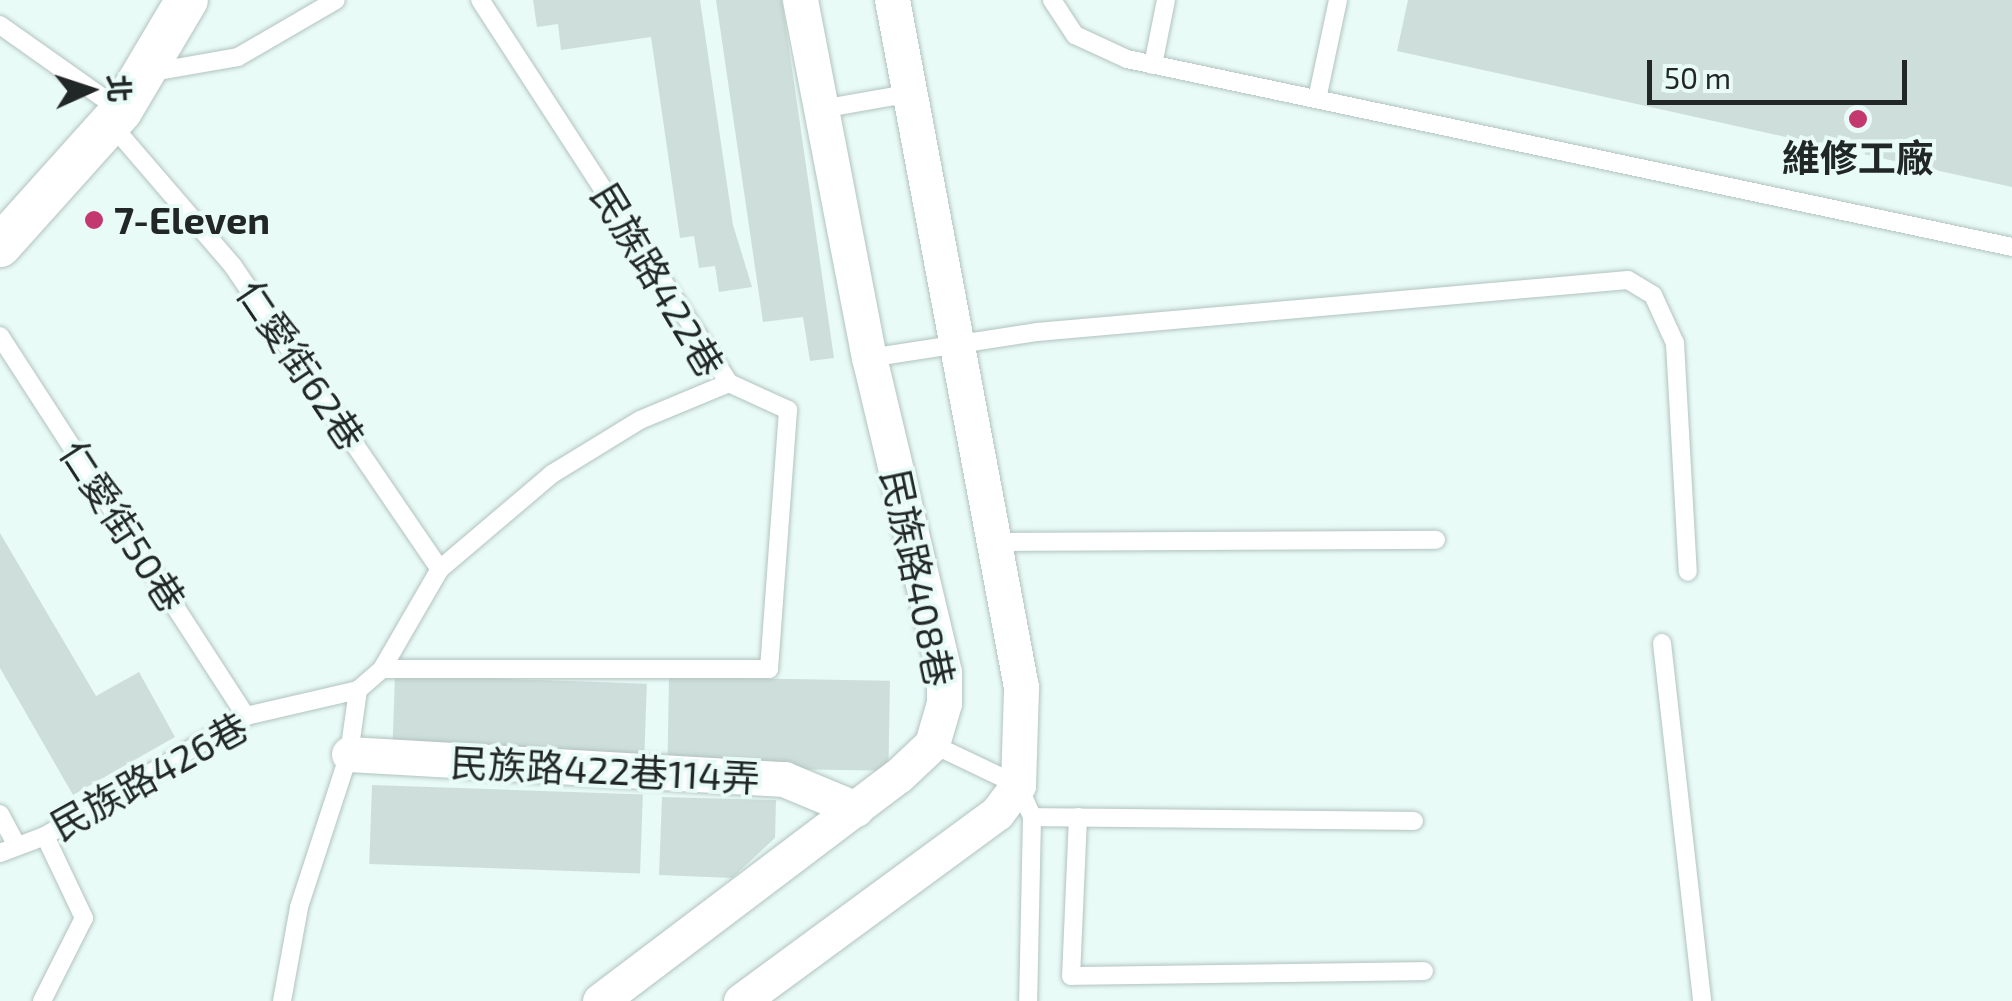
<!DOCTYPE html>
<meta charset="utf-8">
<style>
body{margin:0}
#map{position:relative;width:2012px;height:1001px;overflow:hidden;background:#e9fbf7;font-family:"Exo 2","Noto Sans TC",sans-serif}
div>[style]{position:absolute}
.building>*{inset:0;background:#cedfdb;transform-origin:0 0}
.roads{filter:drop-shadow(0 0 2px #b2c3bf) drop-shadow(0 0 2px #b2c3bf)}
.service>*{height:18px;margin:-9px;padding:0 9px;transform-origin:9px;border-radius:9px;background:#fff}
.minor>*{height:35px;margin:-17.5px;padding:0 17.5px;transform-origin:17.5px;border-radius:17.5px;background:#fff}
.tertiary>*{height:42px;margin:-21px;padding:0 21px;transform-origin:21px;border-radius:21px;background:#fff}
.dots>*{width:28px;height:28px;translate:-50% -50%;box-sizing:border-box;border:5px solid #e9fbf7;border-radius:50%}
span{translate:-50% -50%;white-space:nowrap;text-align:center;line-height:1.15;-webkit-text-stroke:8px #e9fbf7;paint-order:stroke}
.poi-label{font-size:38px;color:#212726;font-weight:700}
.left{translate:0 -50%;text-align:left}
.street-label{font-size:38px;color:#212726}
.north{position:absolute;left:40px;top:40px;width:100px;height:100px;-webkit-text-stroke:8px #e9fbf7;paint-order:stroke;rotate:87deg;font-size:28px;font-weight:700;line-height:40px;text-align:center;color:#212726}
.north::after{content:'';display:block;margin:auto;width:35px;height:45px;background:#212726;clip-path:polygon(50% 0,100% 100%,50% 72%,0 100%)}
.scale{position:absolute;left:1647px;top:60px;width:260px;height:45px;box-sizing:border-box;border:5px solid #212726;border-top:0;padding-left:12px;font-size:30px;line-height:35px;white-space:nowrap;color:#212726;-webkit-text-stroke:8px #e9fbf7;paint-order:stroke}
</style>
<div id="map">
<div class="building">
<i style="clip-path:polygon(533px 0,700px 0,733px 225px,752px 287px,719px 292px,715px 266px,699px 268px,694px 236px,680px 238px,651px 37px,561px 50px,558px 24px,537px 27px)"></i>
<i style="clip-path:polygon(716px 0,782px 0,834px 358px,810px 361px,803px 317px,763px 322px)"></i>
<i style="clip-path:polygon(1408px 0,2012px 0,2012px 187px,1397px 51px)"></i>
<i style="clip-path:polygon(0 533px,96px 696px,139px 672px,175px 737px,73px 795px,0 668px)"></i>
<i style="left:395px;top:675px;width:252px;height:79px;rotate:2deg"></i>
<i style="left:669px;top:677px;width:221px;height:90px;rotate:1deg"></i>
<i style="left:372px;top:785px;width:271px;height:79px;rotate:2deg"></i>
<i style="clip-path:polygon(662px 797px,776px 800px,775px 838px,732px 878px,659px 875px)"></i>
</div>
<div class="roads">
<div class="service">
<i style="left:1052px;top:0;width:42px;rotate:56.7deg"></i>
<i style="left:1075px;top:35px;width:57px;rotate:24.8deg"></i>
<i style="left:1127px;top:59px;width:905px;rotate:11.99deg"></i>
<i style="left:0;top:25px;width:147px;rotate:35.3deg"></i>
<i style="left:1153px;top:65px;width:66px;rotate:-78.7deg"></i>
<i style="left:147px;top:73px;width:92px;rotate:-10deg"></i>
<i style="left:238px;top:57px;width:113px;rotate:-30.2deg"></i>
<i style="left:1317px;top:99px;width:101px;rotate:-78deg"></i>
<i style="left:821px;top:109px;width:86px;rotate:-10deg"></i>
<i style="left:111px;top:124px;width:187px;rotate:49.3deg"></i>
<i style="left:233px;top:266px;width:367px;rotate:55.7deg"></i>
<i style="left:0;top:336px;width:453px;rotate:57.1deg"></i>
<i style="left:869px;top:358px;width:170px;rotate:-8.8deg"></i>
<i style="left:1037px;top:332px;width:593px;rotate:-5.03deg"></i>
<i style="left:1628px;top:280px;width:29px;rotate:31deg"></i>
<i style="left:1653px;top:295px;width:53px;rotate:65.4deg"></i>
<i style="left:1675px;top:343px;width:229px;rotate:86.8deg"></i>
<i style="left:997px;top:542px;width:439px;rotate:-0.3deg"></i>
<i style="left:1662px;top:643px;width:360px;rotate:83.6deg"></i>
<i style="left:382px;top:669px;width:387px"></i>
<i style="left:769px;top:669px;width:260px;rotate:-85.8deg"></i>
<i style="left:788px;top:410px;width:65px;rotate:-155.4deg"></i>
<i style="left:932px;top:744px;width:95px;rotate:25.5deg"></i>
<i style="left:1018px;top:785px;width:35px;rotate:66deg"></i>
<i style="left:1032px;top:817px;width:184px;rotate:91.2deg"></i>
<i style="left:0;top:814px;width:36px;rotate:62deg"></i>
<i style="left:1032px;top:817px;width:382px;rotate:0.6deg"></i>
<i style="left:1078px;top:817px;width:159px;rotate:92.5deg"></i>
<i style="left:1071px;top:976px;width:353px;rotate:-0.8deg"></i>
<i style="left:0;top:853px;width:48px;rotate:-20.7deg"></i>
<i style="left:45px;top:836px;width:234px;rotate:-30.8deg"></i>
<i style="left:246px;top:716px;width:115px;rotate:-13.1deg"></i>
<i style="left:42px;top:1001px;width:93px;rotate:-63.2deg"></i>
<i style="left:84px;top:918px;width:91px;rotate:-115.4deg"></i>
<i style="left:282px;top:1001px;width:96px;rotate:-79.7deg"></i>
<i style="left:299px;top:907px;width:161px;rotate:-71.9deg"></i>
<i style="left:349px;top:754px;width:65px;rotate:-82deg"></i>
<i style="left:358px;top:690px;width:32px;rotate:-41deg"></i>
<i style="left:382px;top:669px;width:116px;rotate:-59.9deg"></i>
<i style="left:440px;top:569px;width:147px;rotate:-40.3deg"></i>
<i style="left:552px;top:474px;width:103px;rotate:-31.5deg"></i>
<i style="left:640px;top:420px;width:96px;rotate:-22.6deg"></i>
<i style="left:729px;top:383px;width:457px;rotate:-123deg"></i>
</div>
<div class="minor">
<i style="left:349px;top:754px;width:436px;rotate:3.3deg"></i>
<i style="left:784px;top:779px;width:78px;rotate:22.6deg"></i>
<i style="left:600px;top:1001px;width:373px;rotate:-37.1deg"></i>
<i style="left:898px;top:776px;width:47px;rotate:-43.3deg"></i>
<i style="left:932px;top:744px;width:43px;rotate:-73.7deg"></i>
<i style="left:944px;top:703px;width:31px;rotate:-90deg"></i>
<i style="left:944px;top:672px;width:323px;rotate:-103.4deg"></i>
<i style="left:869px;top:358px;width:365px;rotate:-100.9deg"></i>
<i style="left:741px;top:1001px;width:318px;rotate:-36.3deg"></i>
<i style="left:997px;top:813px;width:35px;rotate:-53deg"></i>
<i style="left:1018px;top:785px;width:98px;rotate:-88.2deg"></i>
<i style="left:1021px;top:687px;width:699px;rotate:-100.63deg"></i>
</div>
<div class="tertiary">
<i style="left:0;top:246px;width:181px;rotate:-48.1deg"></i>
<i style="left:121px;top:111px;width:129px;rotate:-59.3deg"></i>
</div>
</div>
<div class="dots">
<i style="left:1858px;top:119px;background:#c3396f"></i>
<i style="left:94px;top:220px;background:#c3396f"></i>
</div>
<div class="poi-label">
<span style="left:1858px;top:158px">維修工廠</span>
<span class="left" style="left:114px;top:220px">7-Eleven</span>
</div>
<div class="street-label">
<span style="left:658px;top:280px;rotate:59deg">民族路422巷</span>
<span style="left:301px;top:365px;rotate:56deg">仁愛街62巷</span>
<span style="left:123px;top:526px;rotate:57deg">仁愛街50巷</span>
<span style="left:918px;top:578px;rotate:78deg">民族路408巷</span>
<span style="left:605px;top:770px;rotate:3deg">民族路422巷114弄</span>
<span style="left:149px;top:776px;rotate:-29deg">民族路426巷</span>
</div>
<div class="north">北</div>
<div class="scale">50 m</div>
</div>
